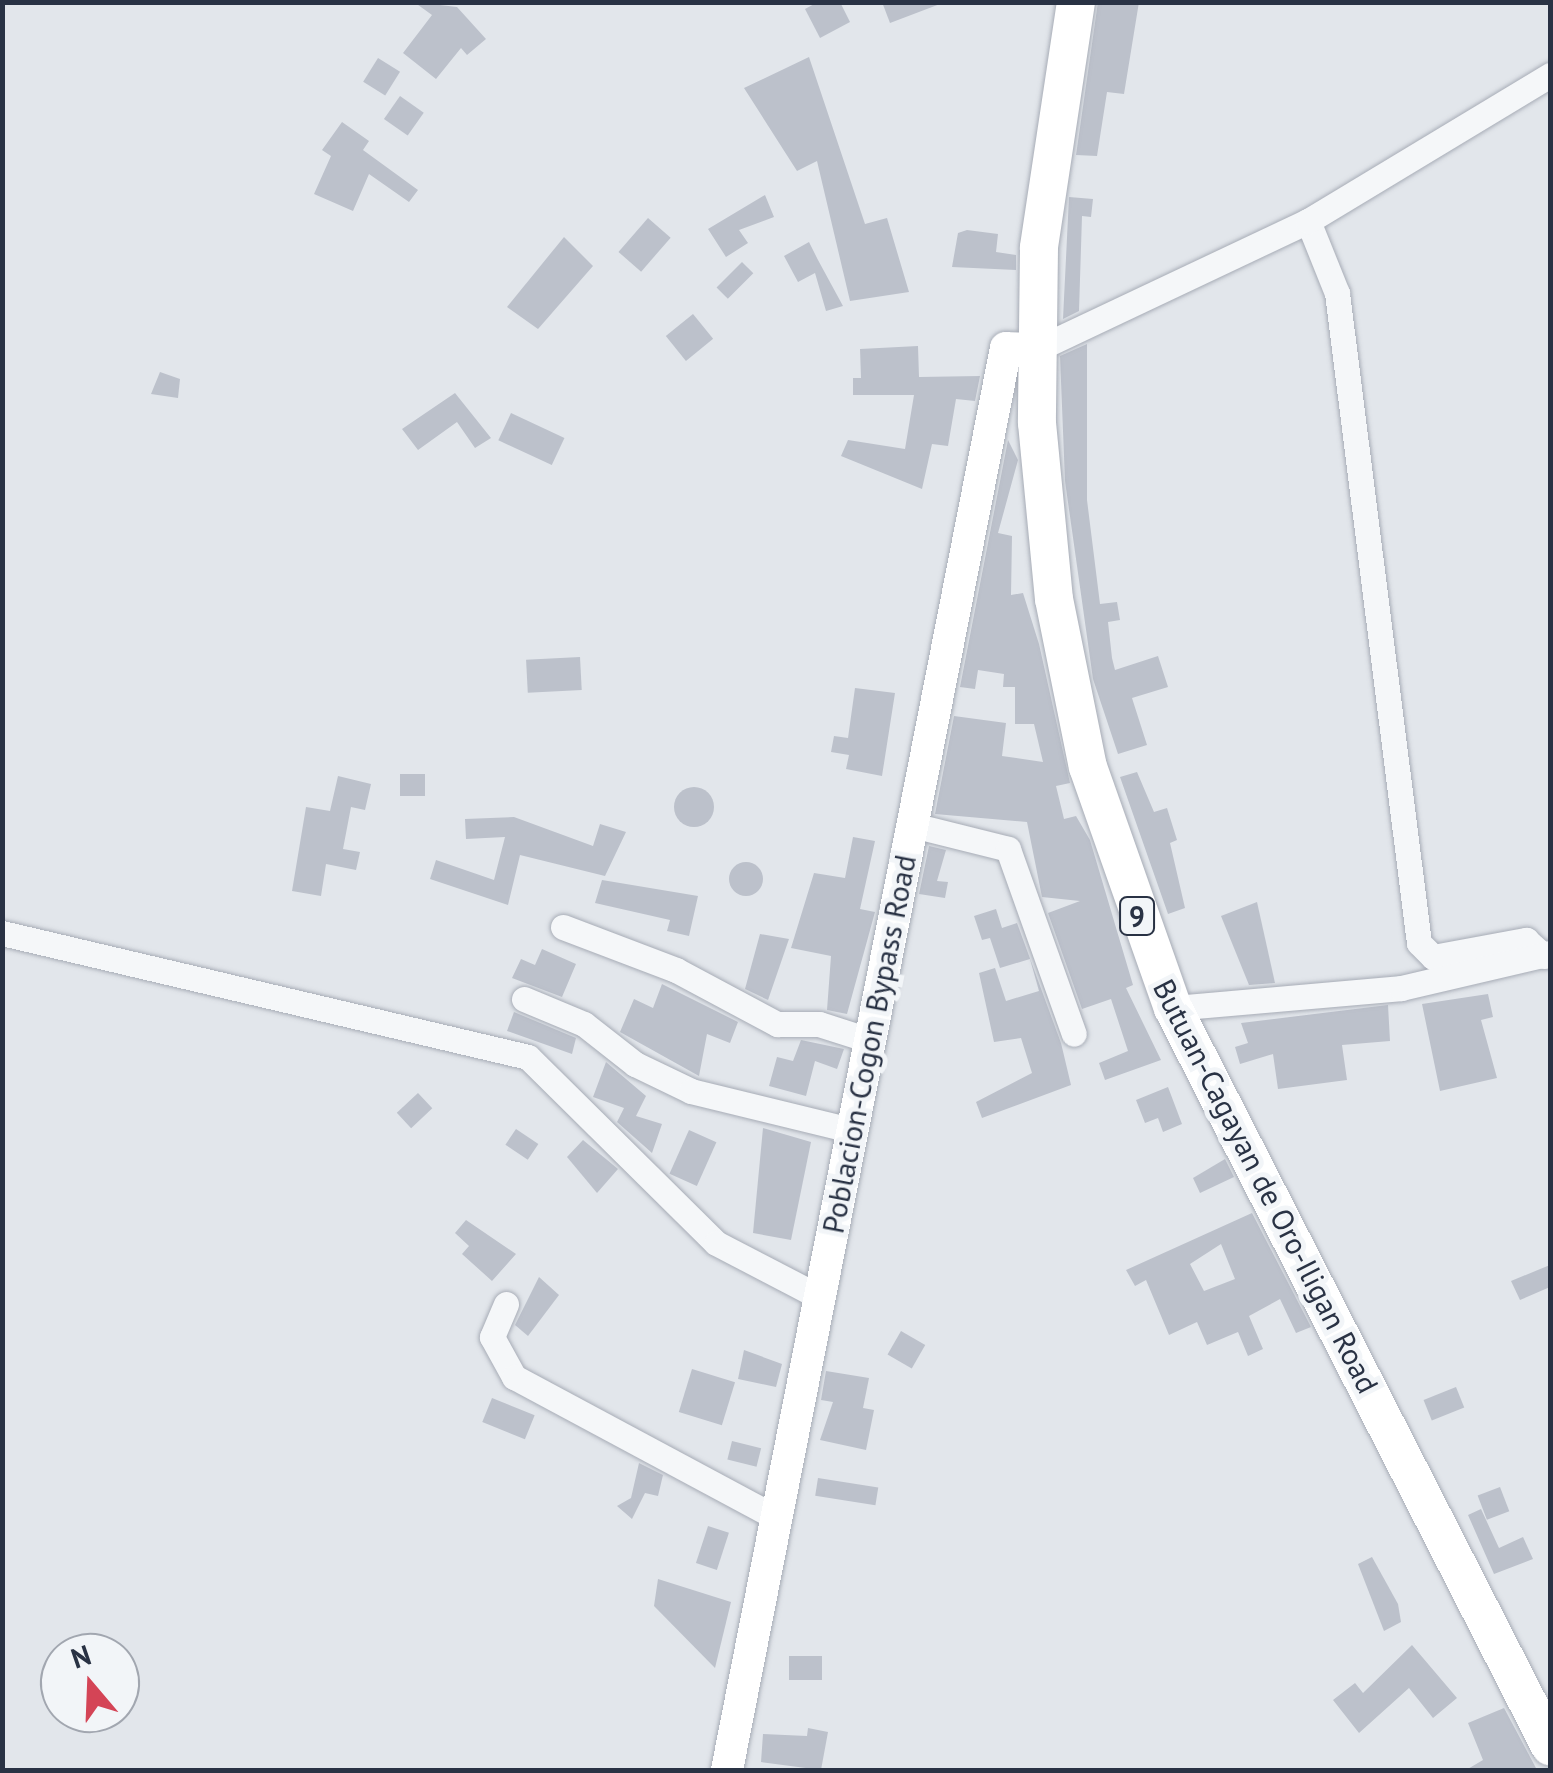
<!DOCTYPE html>
<style>
body{margin:0}
#map{position:relative;width:1553px;height:1773px;overflow:hidden;background:#e2e6eb;font-family:"PT Sans",sans-serif}
div>[style]{position:absolute}
.building>*{inset:0;background:#bcc1cb;transform-origin:0 0}
.round{border-radius:50%}
.roads{filter:drop-shadow(0 0 2px #a7acb6) drop-shadow(0 0 2px #a7acb6)}
.minor>*{height:25px;margin:-12.5px;padding:0 12.5px;transform-origin:12.5px;border-radius:12.5px;background:#f5f7f9}
.major>*{height:32px;margin:-16px;padding:0 16px;transform-origin:16px;border-radius:16px;background:#fff}
.highway>*{height:38px;margin:-19px;padding:0 19px;transform-origin:19px;border-radius:19px;background:#fff}
span{translate:-50% -50%;white-space:nowrap;text-align:center;line-height:1.15;-webkit-text-stroke:10px #f2f5f8;paint-order:stroke}
.shield-label span{padding:2px 8px;background:#f2f5f8;border:2px solid;border-radius:8px;-webkit-text-stroke-width:0}
.shield-label{font-size:28px;color:#293244;font-weight:700}
.street-label{font-size:30px;color:#293244}
.frame{position:absolute;inset:0;border:5px solid #293244;pointer-events:none}
.north{position:absolute;left:40px;top:1633px;width:100px;height:100px;box-sizing:border-box;background:#f2f5f8;border:2px solid #a2a7b0;border-radius:50%;rotate:341deg;font-size:28px;font-weight:700;line-height:40px;text-align:center;color:#293244}
.north::after{content:'';display:block;margin:auto;width:35px;height:45px;background:#d44456;clip-path:polygon(50% 0,100% 100%,50% 72%,0 100%)}
</style>
<div id="map">
<div class="building">
<i style="clip-path:polygon(414px 2px,457px 7px,486px 39px,467px 55px,461px 48px,436px 79px,403px 53px,432px 15px)"></i>
<i style="clip-path:polygon(818px 2px,840px 2px,850px 22px,820px 38px,805px 9px)"></i>
<i style="clip-path:polygon(882px 2px,940px 2px,940px 4px,890px 23px)"></i>
<i style="clip-path:polygon(1098px 2px,1139px 2px,1124px 94px,1107px 92px,1097px 156px,1076px 155px)"></i>
<i style="clip-path:polygon(809px 57px,865px 224px,887px 218px,909px 292px,850px 301px,817px 161px,797px 171px,744px 88px)"></i>
<i style="left:378px;top:58px;width:26px;height:28px;rotate:32deg"></i>
<i style="left:400px;top:96px;width:29px;height:28px;rotate:35deg"></i>
<i style="clip-path:polygon(342px 122px,369px 141px,363px 150px,418px 190px,409px 202px,369px 174px,353px 211px,314px 194px,331px 156px,322px 150px)"></i>
<i style="clip-path:polygon(765px 195px,774px 217px,739px 230px,748px 243px,726px 257px,708px 229px)"></i>
<i style="clip-path:polygon(1069px 197px,1093px 199px,1091px 217px,1082px 216px,1079px 311px,1063px 319px)"></i>
<i style="left:648px;top:218px;width:30px;height:45px;rotate:41deg"></i>
<i style="clip-path:polygon(967px 230px,998px 234px,996px 252px,1016px 255px,1016px 270px,952px 267px,958px 233px)"></i>
<i style="clip-path:polygon(564px 237px,593px 266px,538px 329px,507px 307px)"></i>
<i style="clip-path:polygon(809px 242px,818px 260px,843px 306px,826px 311px,815px 273px,798px 282px,784px 256px)"></i>
<i style="left:742px;top:262px;width:16px;height:36px;rotate:45deg"></i>
<i style="left:693px;top:314px;width:32px;height:35px;rotate:51deg"></i>
<i style="clip-path:polygon(1087px 344px,1087px 500px,1100px 604px,1117px 602px,1120px 620px,1108px 622px,1112px 658px,1115px 670px,1158px 656px,1168px 687px,1132px 698px,1147px 745px,1118px 754px,1093px 679px,1065px 481px,1060px 356px)"></i>
<i style="clip-path:polygon(918px 346px,919px 377px,980px 376px,975px 401px,956px 399px,948px 446px,932px 444px,922px 489px,841px 456px,848px 440px,905px 449px,914px 395px,853px 395px,853px 378px,861px 378px,860px 349px)"></i>
<i style="clip-path:polygon(160px 372px,180px 379px,178px 398px,151px 394px)"></i>
<i style="clip-path:polygon(455px 393px,491px 438px,475px 448px,457px 422px,418px 450px,402px 429px)"></i>
<i style="left:511px;top:413px;width:59px;height:30px;rotate:25deg"></i>
<i style="clip-path:polygon(1008px 440px,1018px 460px,998px 533px,1012px 536px,1011px 595px,1023px 593px,1039px 644px,1070px 783px,1056px 786px,1064px 819px,1076px 816px,1090px 840px,1133px 985px,1126px 988px,1161px 1060px,1105px 1080px,1099px 1063px,1128px 1051px,1111px 999px,1082px 1009px,1048px 913px,1080px 901px,1042px 897px,1027px 822px,935px 814px,954px 716px,1006px 723px,1002px 756px,1043px 762px,1034px 724px,1015px 724px,1015px 687px,1003px 687px,1004px 674px,978px 670px,975px 689px,960px 687px)"></i>
<i style="left:580px;top:657px;width:33px;height:54px;rotate:87deg"></i>
<i style="clip-path:polygon(855px 688px,895px 693px,882px 776px,846px 769px,849px 755px,831px 752px,834px 736px,848px 738px)"></i>
<i style="clip-path:polygon(1137px 772px,1154px 812px,1167px 808px,1177px 840px,1170px 843px,1185px 908px,1168px 914px,1120px 777px)"></i>
<i style="left:400px;top:774px;width:25px;height:22px"></i>
<i style="clip-path:polygon(338px 776px,371px 784px,365px 810px,351px 807px,343px 849px,360px 852px,356px 870px,326px 864px,321px 896px,292px 891px,306px 807px,330px 811px)"></i>
<i class="round" style="left:674px;top:787px;width:40px;height:40px"></i>
<i style="clip-path:polygon(514px 817px,593px 846px,600px 824px,626px 832px,605px 876px,520px 855px,508px 905px,430px 879px,436px 860px,494px 880px,505px 837px,466px 839px,465px 819px)"></i>
<i style="clip-path:polygon(853px 837px,875px 841px,860px 909px,875px 912px,847px 1014px,827px 1010px,831px 956px,791px 948px,814px 873px,845px 878px)"></i>
<i style="clip-path:polygon(929px 846px,946px 850px,937px 881px,948px 882px,945px 898px,919px 894px)"></i>
<i class="round" style="left:729px;top:862px;width:34px;height:34px"></i>
<i style="clip-path:polygon(602px 880px,698px 896px,689px 936px,667px 931px,670px 920px,595px 903px)"></i>
<i style="clip-path:polygon(1257px 902px,1275px 983px,1249px 985px,1221px 916px)"></i>
<i style="clip-path:polygon(996px 909px,1002px 928px,1017px 923px,1061px 1043px,1071px 1085px,982px 1118px,976px 1102px,1032px 1073px,1021px 1038px,994px 1042px,979px 973px,995px 968px,1006px 1001px,1039px 991px,1030px 959px,1000px 968px,990px 938px,982px 940px,974px 916px)"></i>
<i style="clip-path:polygon(760px 934px,789px 939px,768px 1000px,745px 989px)"></i>
<i style="clip-path:polygon(542px 949px,576px 964px,562px 997px,512px 978px,521px 959px,535px 965px)"></i>
<i style="clip-path:polygon(662px 984px,738px 1022px,730px 1043px,707px 1034px,699px 1076px,620px 1032px,634px 999px,653px 1008px)"></i>
<i style="clip-path:polygon(1488px 994px,1493px 1017px,1481px 1020px,1497px 1078px,1440px 1091px,1422px 1004px)"></i>
<i style="clip-path:polygon(1388px 1005px,1390px 1041px,1342px 1045px,1347px 1080px,1278px 1089px,1273px 1054px,1240px 1064px,1235px 1047px,1248px 1043px,1241px 1023px)"></i>
<i style="clip-path:polygon(514px 1012px,576px 1038px,572px 1054px,507px 1031px)"></i>
<i style="clip-path:polygon(801px 1040px,844px 1049px,837px 1069px,815px 1061px,806px 1096px,769px 1086px,777px 1057px,793px 1061px)"></i>
<i style="clip-path:polygon(606px 1062px,646px 1096px,636px 1116px,662px 1124px,652px 1153px,617px 1122px,624px 1108px,593px 1097px)"></i>
<i style="clip-path:polygon(1168px 1087px,1182px 1124px,1163px 1132px,1158px 1118px,1145px 1123px,1136px 1100px)"></i>
<i style="left:418px;top:1093px;width:21px;height:29px;rotate:47deg"></i>
<i style="clip-path:polygon(763px 1128px,811px 1142px,791px 1240px,753px 1233px)"></i>
<i style="left:516px;top:1129px;width:27px;height:19px;rotate:34deg"></i>
<i style="left:689px;top:1130px;width:30px;height:48px;rotate:24deg"></i>
<i style="clip-path:polygon(583px 1140px,618px 1169px,597px 1193px,567px 1157px)"></i>
<i style="clip-path:polygon(1225px 1159px,1234px 1177px,1200px 1193px,1193px 1178px)"></i>
<i style="clip-path:polygon(evenodd,1252px 1213px,1311px 1327px,1296px 1333px,1280px 1299px,1249px 1316px,1263px 1349px,1248px 1356px,1238px 1332px,1207px 1345px,1197px 1322px,1169px 1335px,1146px 1280px,1135px 1286px,1126px 1270px,1252px 1213px,1221px 1244px,1235px 1279px,1204px 1291px,1190px 1264px,1221px 1244px)"></i>
<i style="clip-path:polygon(466px 1220px,516px 1254px,492px 1281px,462px 1254px,469px 1246px,455px 1233px)"></i>
<i style="clip-path:polygon(1550px 1265px,1550px 1287px,1520px 1300px,1511px 1281px)"></i>
<i style="clip-path:polygon(539px 1277px,559px 1295px,528px 1336px,515px 1325px)"></i>
<i style="left:901px;top:1331px;width:28px;height:27px;rotate:30deg"></i>
<i style="clip-path:polygon(744px 1350px,782px 1364px,776px 1387px,738px 1379px)"></i>
<i style="left:692px;top:1369px;width:45px;height:45px;rotate:17deg"></i>
<i style="clip-path:polygon(826px 1371px,869px 1378px,863px 1408px,874px 1410px,866px 1450px,820px 1440px,833px 1402px,821px 1400px)"></i>
<i style="left:1456px;top:1387px;width:22px;height:35px;rotate:68deg"></i>
<i style="left:492px;top:1398px;width:46px;height:26px;rotate:22deg"></i>
<i style="left:732px;top:1441px;width:30px;height:19px;rotate:14deg"></i>
<i style="clip-path:polygon(639px 1463px,663px 1475px,658px 1496px,645px 1493px,632px 1519px,617px 1506px,631px 1498px)"></i>
<i style="left:818px;top:1478px;width:61px;height:18px;rotate:9deg"></i>
<i style="left:1500px;top:1487px;width:26px;height:24px;rotate:69deg"></i>
<i style="clip-path:polygon(1481px 1509px,1499px 1548px,1523px 1537px,1533px 1559px,1494px 1574px,1468px 1515px)"></i>
<i style="left:708px;top:1526px;width:22px;height:39px;rotate:18deg"></i>
<i style="clip-path:polygon(1372px 1557px,1398px 1604px,1401px 1622px,1384px 1631px,1358px 1564px)"></i>
<i style="clip-path:polygon(658px 1579px,731px 1602px,715px 1668px,654px 1606px)"></i>
<i style="clip-path:polygon(1412px 1645px,1457px 1698px,1433px 1718px,1409px 1688px,1359px 1733px,1333px 1700px,1355px 1683px,1363px 1693px)"></i>
<i style="left:789px;top:1656px;width:33px;height:24px"></i>
<i style="clip-path:polygon(1504px 1708px,1537px 1770px,1466px 1770px,1483px 1760px,1468px 1723px)"></i>
<i style="clip-path:polygon(808px 1728px,828px 1732px,821px 1770px,761px 1762px,763px 1734px,807px 1736px)"></i>
</div>
<div class="roads">
<div class="minor">
<i style="left:1308px;top:221px;width:78px;rotate:68.1deg"></i>
<i style="left:1337px;top:293px;width:655px;rotate:82.81deg"></i>
<i style="left:1419px;top:943px;width:20px;rotate:45deg"></i>
<i style="left:1433px;top:957px;width:95px;rotate:-10.4deg"></i>
<i style="left:1526px;top:940px;width:24px;rotate:42deg"></i>
<i style="left:1037px;top:349px;width:300px;rotate:-25.3deg"></i>
<i style="left:1308px;top:221px;width:283px;rotate:-31.1deg"></i>
<i style="left:912px;top:825px;width:99px;rotate:14deg"></i>
<i style="left:1008px;top:849px;width:196px;rotate:70.4deg"></i>
<i style="left:563px;top:927px;width:121px;rotate:20.8deg"></i>
<i style="left:676px;top:970px;width:115px;rotate:28.1deg"></i>
<i style="left:777px;top:1024px;width:42px"></i>
<i style="left:819px;top:1024px;width:52px;rotate:17.7deg"></i>
<i style="left:2px;top:933px;width:540px;rotate:13.26deg"></i>
<i style="left:528px;top:1057px;width:264px;rotate:44.7deg"></i>
<i style="left:716px;top:1243px;width:115px;rotate:27.5deg"></i>
<i style="left:524px;top:999px;width:65px;rotate:22.6deg"></i>
<i style="left:584px;top:1024px;width:65px;rotate:38.1deg"></i>
<i style="left:635px;top:1064px;width:62px;rotate:25.7deg"></i>
<i style="left:691px;top:1091px;width:165px;rotate:13.7deg"></i>
<i style="left:1173px;top:1008px;width:229px;rotate:-5deg"></i>
<i style="left:1401px;top:988px;width:153px;rotate:-13.2deg"></i>
<i style="left:506px;top:1304px;width:36px;rotate:113deg"></i>
<i style="left:492px;top:1337px;width:46px;rotate:61.2deg"></i>
<i style="left:514px;top:1377px;width:296px;rotate:28.2deg"></i>
</div>
<div class="major">
<i style="left:727px;top:1770px;width:1449px;rotate:-78.9deg"></i>
<i style="left:1006px;top:348px;width:31px;rotate:2deg"></i>
</div>
<div class="highway">
<i style="left:1076px;top:2px;width:249px;rotate:98.6deg"></i>
<i style="left:1039px;top:248px;width:175px;rotate:90.7deg"></i>
<i style="left:1037px;top:423px;width:177px;rotate:84.5deg"></i>
<i style="left:1054px;top:599px;width:171px;rotate:78.6deg"></i>
<i style="left:1088px;top:767px;width:256px;rotate:70.6deg"></i>
<i style="left:1173px;top:1008px;width:829px;rotate:62.94deg"></i>
</div>
</div>
<div class="shield-label">
<span style="left:1137px;top:916px">9</span>
</div>
<div class="street-label">
<span style="left:869px;top:1044px;rotate:-79deg">Poblacion-Cogon Bypass Road</span>
<span style="left:1266px;top:1186px;rotate:63deg">Butuan-Cagayan de Oro-Iligan Road</span>
</div>
<div class="frame"></div>
<div class="north">N</div>
</div>
